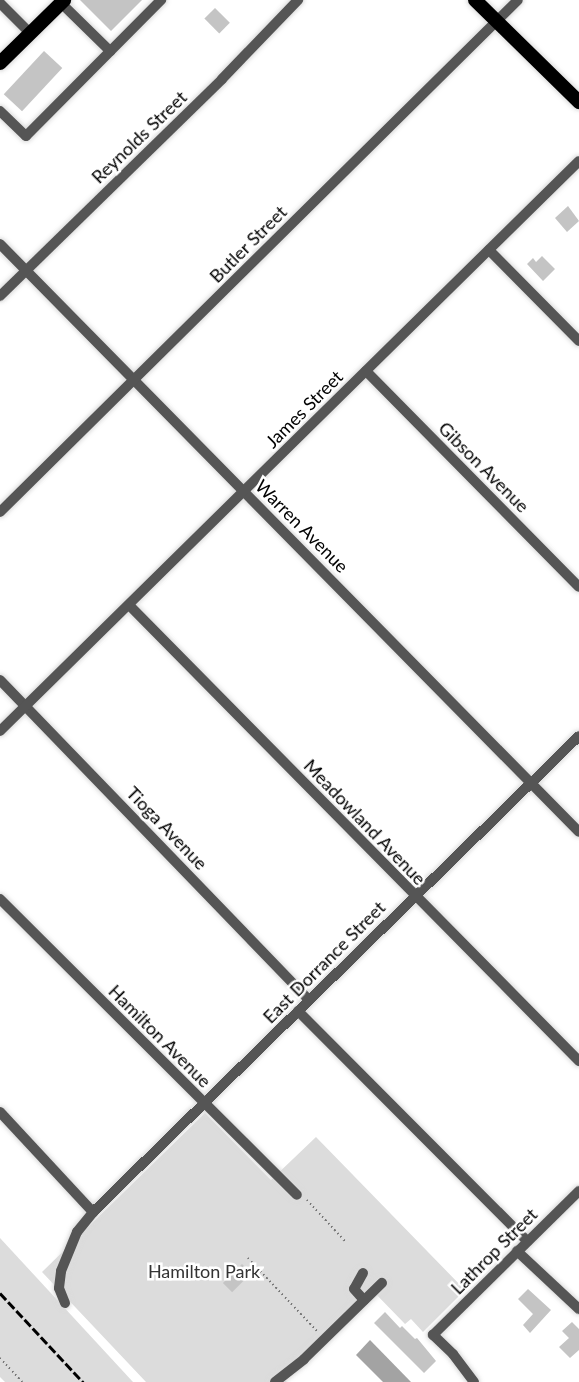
<!DOCTYPE html>
<style>
body{margin:0}
#map{position:relative;width:579px;height:1382px;overflow:hidden;background:#fff;font-family:Lato,sans-serif}
div>[style]{position:absolute}
.green>*{inset:0;background:#dcdcdc}
.water>*{inset:0;background:#a3a3a3}
.building>*{inset:0;background:#c4c4c4;transform-origin:0 0}
.path>*{height:1.5px;margin-top:-0.75px;transform-origin:0;background:repeating-linear-gradient(90deg,#777 0 1.5px,transparent 0 4.5px)}
.roads{filter:drop-shadow(0 0 2px #dbdbdb) drop-shadow(0 0 2px #dbdbdb)}
.minor>*{height:10px;margin:-5px;padding:0 5px;transform-origin:5px;border-radius:5px;background:#555}
.major>*{height:14px;margin:-7px;padding:0 7px;transform-origin:7px;border-radius:7px;background:#000}
.rail>*{height:3px;margin-top:-1.5px;transform-origin:0;background:repeating-linear-gradient(90deg,#000 0 9px,transparent 0 12px)}
span{translate:-50% -50%;white-space:nowrap;text-align:center;line-height:1.15;-webkit-text-stroke:5px #fff;paint-order:stroke}
.street-label{font-size:18px;color:#000}
.park-label{font-size:18px;color:#333}
</style>
<div id="map">
<div class="green">
<i style="clip-path:polygon(205px 1113px,271px 1180px,316px 1137px,465px 1290px,423px 1332px,411px 1319px,405px 1324px,372px 1290px,282px 1377px,287px 1382px,146px 1382px,42px 1272px)"></i>
<i style="clip-path:polygon(0 1238px,133px 1382px,5px 1382px,0 1377px)"></i>
</div>
<div class="water">
<i style="clip-path:polygon(370px 1340px,411px 1382px,383px 1382px,356px 1355px)"></i>
</div>
<div class="building">
<i style="clip-path:polygon(80px 0,142px 0,111px 31px)"></i>
<i style="left:215px;top:8px;width:21px;height:15px;rotate:45deg"></i>
<i style="left:44px;top:51px;width:25px;height:59px;rotate:43deg"></i>
<i style="clip-path:polygon(568px 206px,579px 221px,567px 232px,555px 218px)"></i>
<i style="clip-path:polygon(542px 256px,555px 269px,543px 281px,527px 264px,533px 258px,536px 262px)"></i>
<i style="left:242px;top:1264px;width:13px;height:27px;rotate:45deg"></i>
<i style="clip-path:polygon(528px 1289px,551px 1310px,530px 1333px,523px 1325px,533px 1314px,518px 1299px)"></i>
<i style="clip-path:polygon(385px 1312px,400px 1328px,402px 1326px,415px 1339px,417px 1338px,436px 1361px,424px 1373px,374px 1323px)"></i>
<i style="clip-path:polygon(572px 1322px,579px 1329px,579px 1350px,570px 1358px,559px 1347px,569px 1338px,562px 1331px)"></i>
</div>
<div class="path">
<i style="left:307px;top:1200px;width:56px;rotate:47.2deg"></i>
<i style="left:248px;top:1258px;width:102px;rotate:46.6deg"></i>
<i style="left:0;top:1358px;width:33px;rotate:47deg"></i>
</div>
<div class="roads">
<div class="minor">
<i style="left:0;top:3px;width:42px;rotate:45deg"></i>
<i style="left:61px;top:3px;width:69px;rotate:44.4deg"></i>
<i style="left:0;top:111px;width:36px;rotate:44deg"></i>
<i style="left:26px;top:136px;width:192px;rotate:-45.2deg"></i>
<i style="left:0;top:244px;width:825px;rotate:45.44deg"></i>
<i style="left:489px;top:250px;width:128px;rotate:45.3deg"></i>
<i style="left:0;top:296px;width:310px;rotate:-44.3deg"></i>
<i style="left:222px;top:79px;width:110px;rotate:-46.1deg"></i>
<i style="left:366px;top:371px;width:303px;rotate:45.4deg"></i>
<i style="left:0;top:512px;width:728px;rotate:-44.67deg"></i>
<i style="left:129px;top:605px;width:641px;rotate:45.38deg"></i>
<i style="left:0;top:680px;width:445px;rotate:46deg"></i>
<i style="left:0;top:731px;width:812px;rotate:-44.55deg"></i>
<i style="left:0;top:899px;width:419px;rotate:44.9deg"></i>
<i style="left:298px;top:1011px;width:325px;rotate:45.1deg"></i>
<i style="left:0;top:1112px;width:137px;rotate:47.1deg"></i>
<i style="left:517px;top:1251px;width:85px;rotate:43.1deg"></i>
<i style="left:363px;top:1273px;width:18px;rotate:119deg"></i>
<i style="left:354px;top:1289px;width:15px;rotate:48deg"></i>
<i style="left:65px;top:1303px;width:16px;rotate:-112deg"></i>
<i style="left:59px;top:1288px;width:17px;rotate:-83deg"></i>
<i style="left:61px;top:1271px;width:42px;rotate:-67.7deg"></i>
<i style="left:77px;top:1232px;width:26px;rotate:-51deg"></i>
<i style="left:93px;top:1212px;width:680px;rotate:-44.4deg"></i>
<i style="left:275px;top:1382px;width:37px;rotate:-38deg"></i>
<i style="left:304px;top:1359px;width:109px;rotate:-44.3deg"></i>
<i style="left:474px;top:1382px;width:35px;rotate:-127deg"></i>
<i style="left:453px;top:1354px;width:28px;rotate:-136deg"></i>
<i style="left:433px;top:1335px;width:205px;rotate:-44.6deg"></i>
</div>
<div class="major">
<i style="left:475px;top:0;width:146px;rotate:44.4deg"></i>
<i style="left:0;top:63px;width:90px;rotate:-44.5deg"></i>
</div>
</div>
<div class="rail">
<i style="left:0;top:1293px;width:122px;rotate:47deg"></i>
</div>
<div class="street-label">
<span style="left:139px;top:137px;rotate:-44deg">Reynolds Street</span>
<span style="left:248px;top:244px;rotate:-45deg">Butler Street</span>
<span style="left:304px;top:409px;rotate:-45deg">James Street</span>
<span style="left:484px;top:467px;rotate:45deg">Gibson Avenue</span>
<span style="left:302px;top:526px;rotate:45deg">Warren Avenue</span>
<span style="left:365px;top:822px;rotate:46deg">Meadowland Avenue</span>
<span style="left:167px;top:828px;rotate:46deg">Tioga Avenue</span>
<span style="left:324px;top:962px;rotate:-45deg">East Dorrance Street</span>
<span style="left:160px;top:1036px;rotate:45deg">Hamilton Avenue</span>
<span style="left:494px;top:1251px;rotate:-45deg">Lathrop Street</span>
</div>
<div class="park-label">
<span style="left:204px;top:1271px">Hamilton Park</span>
</div>
</div>
